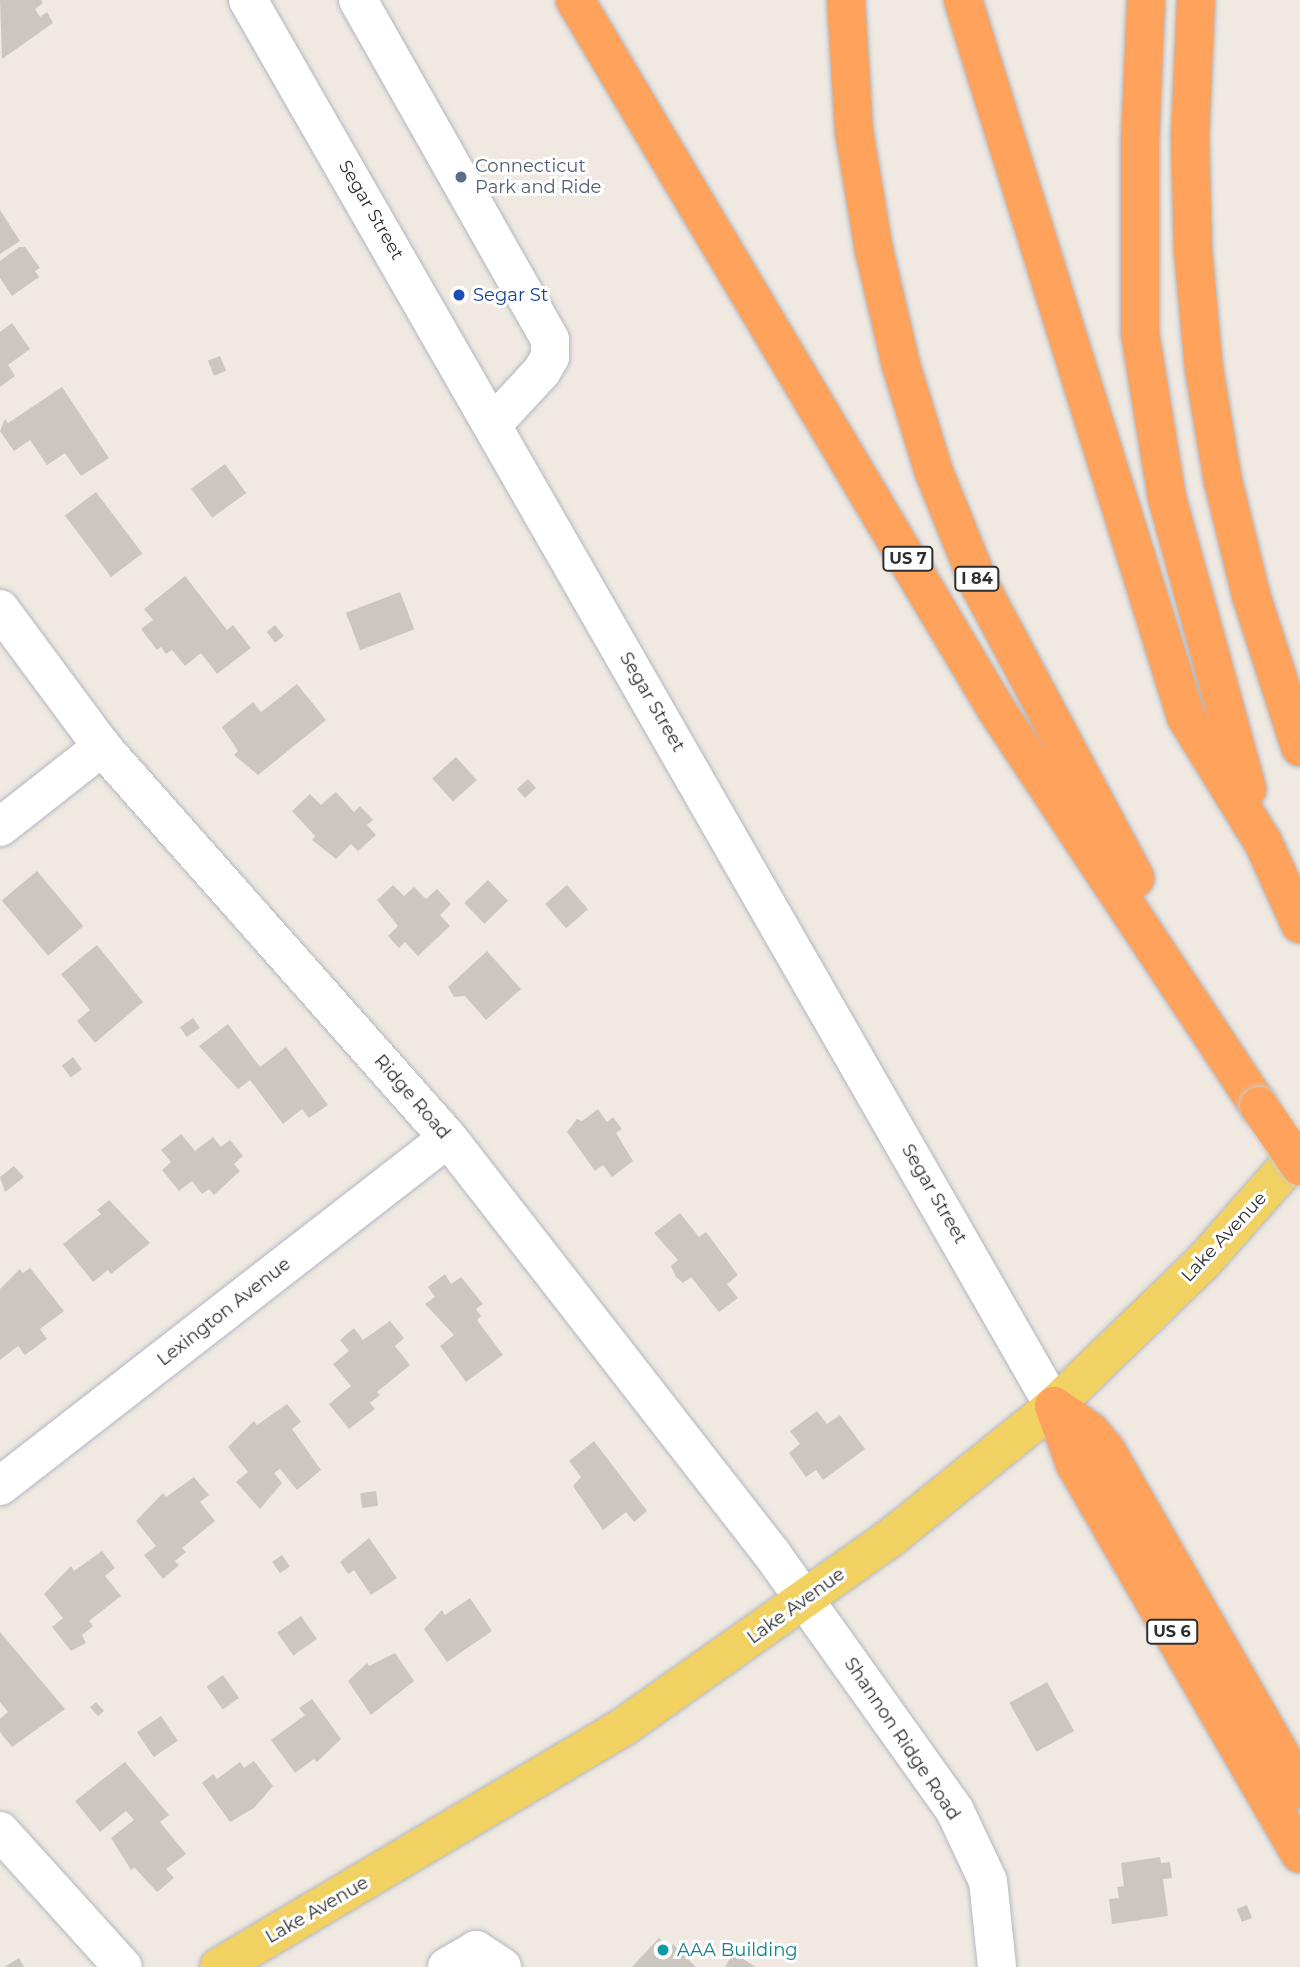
<!DOCTYPE html>
<style>
body{margin:0}
#map{position:relative;width:1300px;height:1967px;overflow:hidden;background:#efe9e1;font-family:Montserrat,sans-serif}
div>[style]{position:absolute}
.building>*{inset:0;background:#cbc7bf;transform-origin:0 0}
.roads{filter:drop-shadow(0 0 2px #b4b7c1) drop-shadow(0 0 2px #b4b7c1)}
.minor>*{height:38px;margin:-19px;padding:0 19px;transform-origin:19px;border-radius:19px;background:#fff}
.major>*{height:38px;margin:-19px;padding:0 19px;transform-origin:19px;border-radius:19px;background:#f2d163}
.highway>*{height:38px;margin:-19px;padding:0 19px;transform-origin:19px;border-radius:19px;background:#ffa35c}
.bridges{filter:drop-shadow(0 0 2px #c9c9c9) drop-shadow(0 0 2px #c9c9c9)}
.highway-bridge>*{height:38px;margin:-19px;padding:0 19px;transform-origin:19px;border-radius:19px;background:#ffa35c}
.dots>*{width:19px;height:19px;translate:-50% -50%;box-sizing:border-box;border:4px solid #fff;border-radius:50%}
span{translate:-50% -50%;white-space:nowrap;text-align:center;line-height:1.15;-webkit-text-stroke:6px #fff;paint-order:stroke}
.shield-label span{padding:2px 5px;background:#fff;border:2px solid;border-radius:5px;-webkit-text-stroke-width:0}
.shield-label{font-size:16px;color:#2e2e2e;font-weight:700}
.service-label{font-size:18px;color:#4e5e75}
.left{translate:0 -50%;text-align:left}
.street-label{font-size:18px;color:#2e2e2e}
.transit-label{font-size:18px;color:#164399}
.culture-label{font-size:18px;color:#0d838f}
</style>
<div id="map">
<div class="building">
<i style="clip-path:polygon(0 0,41px 0,43px 3px,35px 9px,40px 17px,47px 12px,53px 23px,2px 59px)"></i>
<i style="clip-path:polygon(0 210px,20px 241px,0 254px)"></i>
<i style="clip-path:polygon(19px 247px,25px 247px,40px 268px,35px 271px,39px 277px,12px 296px,0 278px,0 261px)"></i>
<i style="clip-path:polygon(12px 323px,30px 349px,8px 365px,15px 376px,0 387px,0 332px)"></i>
<i style="left:220px;top:356px;width:16px;height:13px;rotate:68deg"></i>
<i style="clip-path:polygon(62px 387px,109px 458px,81px 476px,65px 453px,47px 465px,30px 440px,14px 451px,0 431px,5px 419px,8px 423px)"></i>
<i style="left:225px;top:464px;width:36px;height:42px;rotate:54deg"></i>
<i style="left:96px;top:492px;width:77px;height:39px;rotate:53deg"></i>
<i style="clip-path:polygon(185px 576px,227px 630px,233px 625px,251px 648px,217px 674px,201px 653px,185px 666px,172px 650px,166px 654px,161px 647px,157px 650px,141px 629px,153px 620px,144px 609px)"></i>
<i style="left:400px;top:592px;width:40px;height:58px;rotate:69deg"></i>
<i style="left:275px;top:625px;width:14px;height:11px;rotate:51deg"></i>
<i style="clip-path:polygon(297px 684px,326px 720px,258px 775px,234px 755px,238px 751px,222px 727px,253px 702px,261px 712px)"></i>
<i style="left:456px;top:757px;width:31px;height:32px;rotate:48deg"></i>
<i style="left:528px;top:779px;width:12px;height:15px;rotate:48deg"></i>
<i style="clip-path:polygon(336px 792px,354px 812px,360px 806px,373px 820px,367px 825px,376px 835px,358px 851px,351px 844px,336px 859px,312px 840px,315px 836px,292px 811px,310px 794px,321px 805px)"></i>
<i style="left:37px;top:871px;width:72px;height:46px;rotate:50deg"></i>
<i style="left:488px;top:880px;width:29px;height:33px;rotate:46deg"></i>
<i style="clip-path:polygon(393px 885px,404px 896px,414px 887px,426px 899px,437px 889px,451px 904px,440px 915px,450px 926px,418px 956px,405px 942px,399px 948px,388px 936px,398px 926px,377px 900px)"></i>
<i style="left:567px;top:885px;width:32px;height:29px;rotate:49deg"></i>
<i style="clip-path:polygon(97px 945px,143px 1002px,95px 1043px,77px 1021px,90px 1010px,61px 974px)"></i>
<i style="clip-path:polygon(487px 951px,521px 989px,486px 1020px,465px 996px,454px 997px,448px 987px)"></i>
<i style="left:193px;top:1018px;width:12px;height:16px;rotate:55deg"></i>
<i style="clip-path:polygon(228px 1024px,260px 1067px,286px 1047px,328px 1105px,309px 1118px,302px 1109px,283px 1124px,250px 1080px,238px 1089px,199px 1046px)"></i>
<i style="left:73px;top:1057px;width:15px;height:14px;rotate:53deg"></i>
<i style="clip-path:polygon(598px 1109px,607px 1122px,613px 1117px,622px 1129px,616px 1133px,633px 1161px,612px 1177px,603px 1165px,595px 1171px,567px 1132px,577px 1119px,582px 1121px)"></i>
<i style="clip-path:polygon(181px 1134px,195px 1151px,213px 1137px,221px 1147px,230px 1140px,243px 1156px,234px 1164px,240px 1171px,214px 1195px,209px 1189px,202px 1194px,192px 1181px,179px 1191px,162px 1170px,171px 1162px,161px 1150px)"></i>
<i style="clip-path:polygon(14px 1166px,24px 1177px,5px 1192px,0 1177px)"></i>
<i style="clip-path:polygon(109px 1200px,150px 1243px,111px 1274px,108px 1270px,93px 1282px,63px 1244px,101px 1214px,97px 1210px)"></i>
<i style="clip-path:polygon(680px 1213px,699px 1237px,706px 1232px,738px 1275px,727px 1284px,738px 1298px,719px 1312px,691px 1277px,683px 1283px,676px 1277px,671px 1266px,678px 1260px,654px 1233px)"></i>
<i style="clip-path:polygon(30px 1268px,64px 1311px,40px 1329px,47px 1339px,25px 1355px,18px 1346px,0 1360px,0 1289px,20px 1269px,23px 1273px)"></i>
<i style="clip-path:polygon(445px 1274px,451px 1284px,461px 1277px,483px 1304px,476px 1309px,481px 1316px,477px 1320px,503px 1355px,466px 1382px,440px 1346px,454px 1335px,425px 1304px,435px 1297px,428px 1287px)"></i>
<i style="clip-path:polygon(390px 1321px,404px 1338px,395px 1346px,410px 1365px,377px 1392px,380px 1395px,370px 1403px,375px 1409px,349px 1429px,329px 1404px,351px 1386px,333px 1364px,349px 1351px,340px 1340px,354px 1328px,363px 1340px)"></i>
<i style="clip-path:polygon(287px 1404px,301px 1422px,292px 1429px,321px 1470px,297px 1490px,280px 1469px,274px 1473px,282px 1483px,260px 1509px,236px 1482px,248px 1472px,228px 1447px,254px 1421px,257px 1425px)"></i>
<i style="clip-path:polygon(817px 1411px,827px 1424px,840px 1415px,865px 1449px,823px 1480px,816px 1470px,806px 1477px,789px 1453px,800px 1444px,790px 1431px)"></i>
<i style="clip-path:polygon(594px 1441px,647px 1511px,634px 1522px,626px 1512px,603px 1530px,573px 1486px,581px 1477px,569px 1461px)"></i>
<i style="clip-path:polygon(194px 1477px,209px 1495px,200px 1502px,215px 1521px,182px 1548px,186px 1552px,175px 1561px,179px 1565px,163px 1579px,144px 1555px,156px 1546px,136px 1521px,163px 1493px,166px 1497px)"></i>
<i style="left:376px;top:1491px;width:15px;height:16px;rotate:82deg"></i>
<i style="clip-path:polygon(369px 1538px,397px 1578px,371px 1595px,354px 1570px,348px 1574px,340px 1562px)"></i>
<i style="clip-path:polygon(102px 1551px,115px 1568px,105px 1576px,121px 1596px,89px 1621px,93px 1626px,82px 1635px,86px 1643px,71px 1651px,52px 1627px,63px 1618px,44px 1594px,71px 1566px,74px 1571px)"></i>
<i style="left:282px;top:1555px;width:14px;height:12px;rotate:56deg"></i>
<i style="clip-path:polygon(470px 1598px,492px 1631px,447px 1662px,424px 1629px,442px 1610px,445px 1615px)"></i>
<i style="left:301px;top:1616px;width:28px;height:29px;rotate:55deg"></i>
<i style="clip-path:polygon(0 1632px,65px 1709px,12px 1747px,0 1732px,0 1719px,8px 1712px,0 1702px)"></i>
<i style="clip-path:polygon(395px 1653px,414px 1681px,371px 1715px,348px 1681px,367px 1663px,369px 1666px)"></i>
<i style="left:223px;top:1675px;width:28px;height:20px;rotate:55deg"></i>
<i style="left:1047px;top:1682px;width:56px;height:43px;rotate:61deg"></i>
<i style="clip-path:polygon(312px 1699px,341px 1739px,317px 1762px,314px 1759px,295px 1773px,271px 1740px,305px 1715px,299px 1708px)"></i>
<i style="left:96px;top:1702px;width:12px;height:8px;rotate:48deg"></i>
<i style="left:161px;top:1716px;width:30px;height:29px;rotate:56deg"></i>
<i style="clip-path:polygon(254px 1761px,273px 1786px,254px 1808px,230px 1822px,202px 1783px,213px 1774px,217px 1779px,240px 1762px,244px 1768px)"></i>
<i style="clip-path:polygon(125px 1762px,169px 1815px,160px 1822px,186px 1854px,166px 1869px,174px 1878px,157px 1892px,134px 1867px,131px 1870px,111px 1838px,134px 1820px,126px 1811px,100px 1832px,75px 1801px)"></i>
<i style="clip-path:polygon(1160px 1857px,1161px 1863px,1170px 1862px,1172px 1878px,1163px 1879px,1168px 1916px,1112px 1924px,1109px 1899px,1119px 1898px,1117px 1887px,1124px 1886px,1121px 1863px)"></i>
<i style="left:1247px;top:1905px;width:14px;height:11px;rotate:69deg"></i>
<i style="clip-path:polygon(659px 1938px,670px 1948px,673px 1944px,696px 1967px,632px 1967px)"></i>
<i style="clip-path:polygon(733px 1953px,756px 1967px,725px 1967px)"></i>
<i style="clip-path:polygon(19px 1958px,24px 1967px,4px 1967px)"></i>
</div>
<div class="roads">
<div class="minor">
<i style="left:248px;top:0;width:1621px;rotate:60.18deg"></i>
<i style="left:358px;top:0;width:390px;rotate:60.5deg"></i>
<i style="left:550px;top:340px;width:17px;rotate:90deg"></i>
<i style="left:550px;top:357px;width:16px;rotate:120deg"></i>
<i style="left:542px;top:371px;width:72px;rotate:132.8deg"></i>
<i style="left:0;top:609px;width:172px;rotate:53.5deg"></i>
<i style="left:102px;top:747px;width:522px;rotate:48.49deg"></i>
<i style="left:448px;top:1138px;width:527px;rotate:52.09deg"></i>
<i style="left:772px;top:1554px;width:315px;rotate:54.5deg"></i>
<i style="left:955px;top:1811px;width:77px;rotate:64.8deg"></i>
<i style="left:988px;top:1881px;width:86px;rotate:84deg"></i>
<i style="left:0;top:827px;width:130px;rotate:-38.1deg"></i>
<i style="left:0;top:1486px;width:567px;rotate:-37.84deg"></i>
<i style="left:0;top:1831px;width:183px;rotate:47.9deg"></i>
<i style="left:447px;top:1967px;width:34px;rotate:-30deg"></i>
<i style="left:476px;top:1950px;width:31px;rotate:33deg"></i>
</div>
<div class="major">
<i style="left:219px;top:1967px;width:474px;rotate:-30.7deg"></i>
<i style="left:626px;top:1725px;width:322px;rotate:-35.3deg"></i>
<i style="left:889px;top:1539px;width:212px;rotate:-38.9deg"></i>
<i style="left:1054px;top:1406px;width:207px;rotate:-44deg"></i>
<i style="left:1203px;top:1262px;width:147px;rotate:-48.6deg"></i>
</div>
<div class="highway">
<i style="left:575px;top:0;width:825px;rotate:59.3deg"></i>
<i style="left:996px;top:709px;width:476px;rotate:56.5deg"></i>
<i style="left:846px;top:0;width:131px;rotate:86.5deg"></i>
<i style="left:854px;top:131px;width:121px;rotate:80.5deg"></i>
<i style="left:874px;top:250px;width:118px;rotate:76.8deg"></i>
<i style="left:901px;top:365px;width:112px;rotate:72.9deg"></i>
<i style="left:934px;top:472px;width:123px;rotate:68deg"></i>
<i style="left:980px;top:586px;width:331px;rotate:62deg"></i>
<i style="left:963px;top:0;width:751px;rotate:72.72deg"></i>
<i style="left:1186px;top:717px;width:147px;rotate:58.4deg"></i>
<i style="left:1263px;top:842px;width:90px;rotate:65.7deg"></i>
<i style="left:1146px;top:0;width:143px;rotate:92.4deg"></i>
<i style="left:1140px;top:143px;width:190px;rotate:90deg"></i>
<i style="left:1140px;top:333px;width:167px;rotate:80.7deg"></i>
<i style="left:1167px;top:498px;width:302px;rotate:74.6deg"></i>
<i style="left:1196px;top:0;width:135px;rotate:92.5deg"></i>
<i style="left:1190px;top:135px;width:116px;rotate:88.5deg"></i>
<i style="left:1193px;top:251px;width:119px;rotate:84.7deg"></i>
<i style="left:1204px;top:369px;width:114px;rotate:80.4deg"></i>
<i style="left:1223px;top:481px;width:117px;rotate:76.2deg"></i>
<i style="left:1251px;top:595px;width:160px;rotate:72.1deg"></i>
<i style="left:1054px;top:1406px;width:62px;rotate:70.1deg"></i>
<i style="left:1075px;top:1464px;width:450px;rotate:60deg"></i>
<i style="left:1054px;top:1406px;width:44px;rotate:34.8deg"></i>
<i style="left:1090px;top:1431px;width:25px;rotate:50deg"></i>
<i style="left:1106px;top:1450px;width:391px;rotate:60.2deg"></i>
</div>
</div>
<div class="bridges">
<div class="highway-bridge">
<i style="left:1259px;top:1106px;width:73px;rotate:55.7deg"></i>
</div>
</div>
<div class="dots">
<i style="left:461px;top:177px;background:#5c6f8a"></i>
<i style="left:459px;top:295px;background:#1a4fb4"></i>
<i style="left:663px;top:1950px;background:#0f9aa8"></i>
</div>
<div class="shield-label">
<span style="left:908px;top:559px">US 7</span>
<span style="left:977px;top:579px">I 84</span>
<span style="left:1172px;top:1632px">US 6</span>
</div>
<div class="service-label">
<span class="left" style="left:475px;top:177px">Connecticut<br>Park and Ride</span>
</div>
<div class="street-label">
<span style="left:371px;top:210px;rotate:60deg">Segar Street</span>
<span style="left:652px;top:702px;rotate:60deg">Segar Street</span>
<span style="left:412px;top:1097px;rotate:49deg">Ridge Road</span>
<span style="left:934px;top:1194px;rotate:60deg">Segar Street</span>
<span style="left:1224px;top:1237px;rotate:-47deg">Lake Avenue</span>
<span style="left:224px;top:1312px;rotate:-38deg">Lexington Avenue</span>
<span style="left:796px;top:1606px;rotate:-36deg">Lake Avenue</span>
<span style="left:902px;top:1739px;rotate:56deg">Shannon Ridge Road</span>
<span style="left:317px;top:1910px;rotate:-30deg">Lake Avenue</span>
</div>
<div class="transit-label">
<span class="left" style="left:473px;top:295px">Segar St</span>
</div>
<div class="culture-label">
<span class="left" style="left:677px;top:1950px">AAA Building</span>
</div>
</div>
